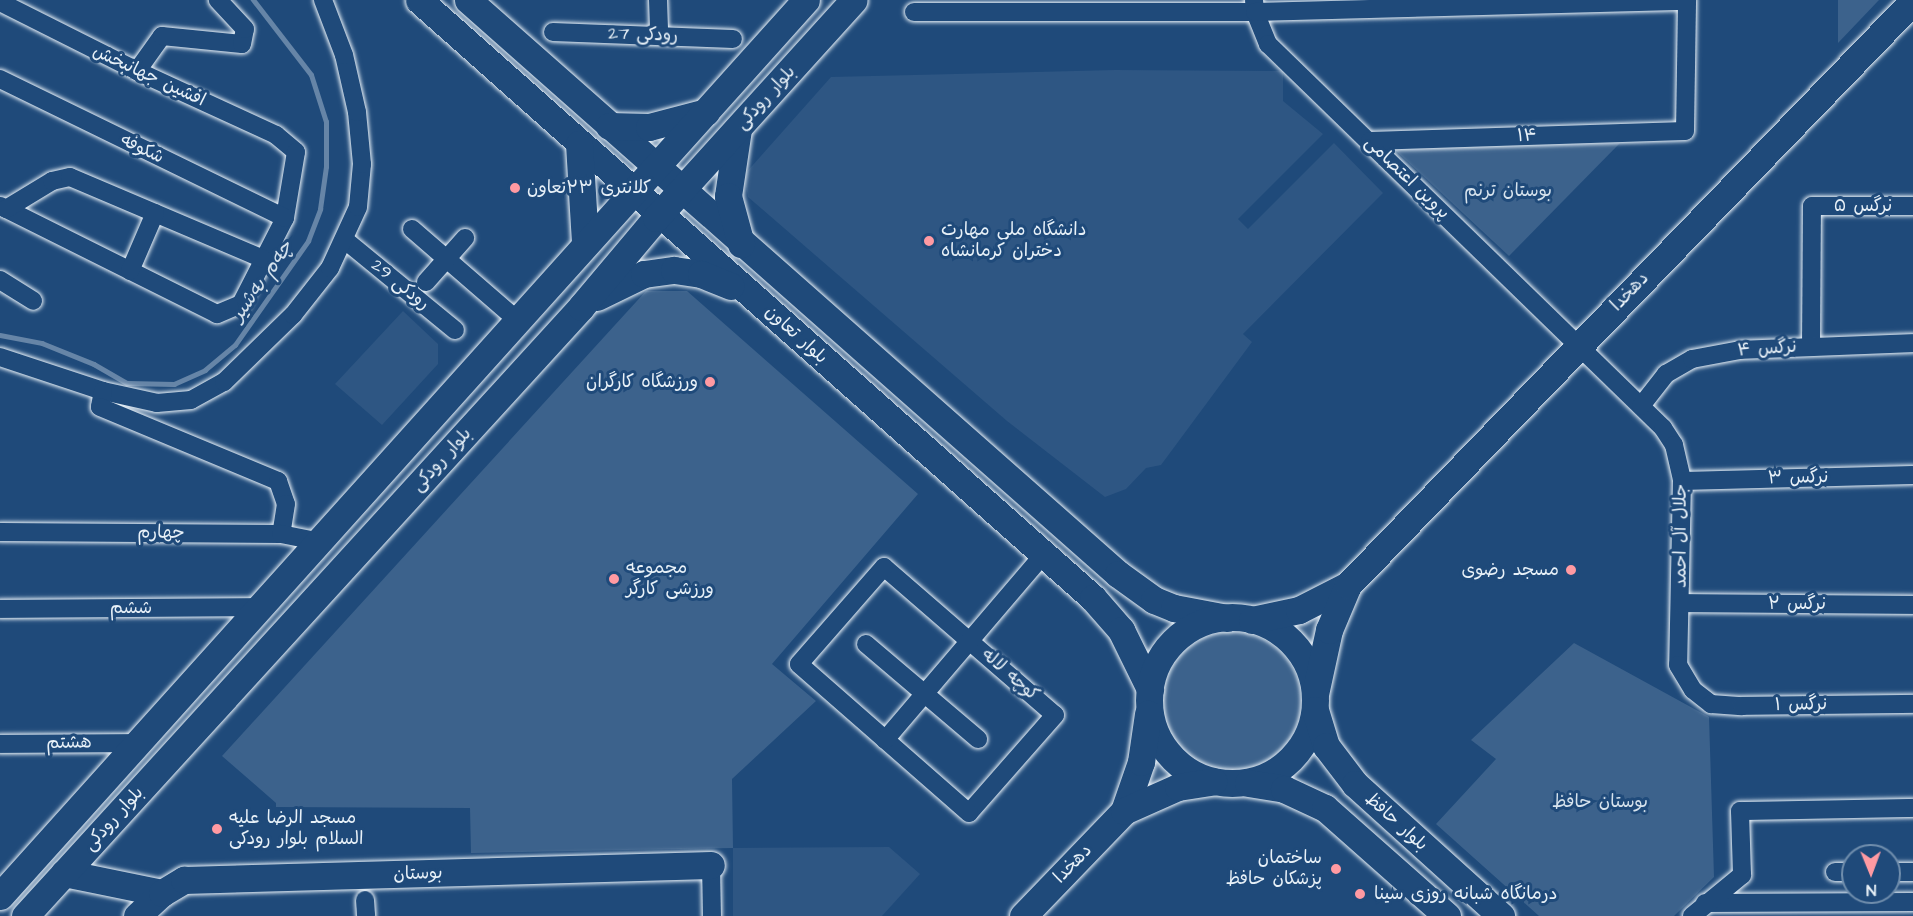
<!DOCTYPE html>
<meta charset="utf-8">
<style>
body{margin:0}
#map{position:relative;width:1913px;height:916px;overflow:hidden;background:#1f4a7a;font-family:"Architects Daughter","Playpen Sans Arabic",sans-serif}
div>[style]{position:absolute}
.built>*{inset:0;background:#2e5683}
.green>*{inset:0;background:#3c628c}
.round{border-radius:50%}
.stream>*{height:4.5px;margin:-2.25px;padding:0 2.25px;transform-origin:2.25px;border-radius:2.25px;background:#6685a7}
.roads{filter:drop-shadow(0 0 2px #e8f1f8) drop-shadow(0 0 2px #e8f1f8)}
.street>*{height:18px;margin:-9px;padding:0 9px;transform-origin:9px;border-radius:9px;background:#1f4a7a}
.secondary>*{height:27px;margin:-13.5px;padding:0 13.5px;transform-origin:13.5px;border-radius:13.5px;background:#1f4a7a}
.secondary>.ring{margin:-13.5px;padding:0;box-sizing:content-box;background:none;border:27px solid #1f4a7a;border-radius:50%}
.dots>*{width:16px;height:16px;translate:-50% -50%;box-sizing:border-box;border:3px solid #1f4a7a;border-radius:50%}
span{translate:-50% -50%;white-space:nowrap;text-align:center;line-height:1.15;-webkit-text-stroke:6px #1f4a7a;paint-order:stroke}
.street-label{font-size:18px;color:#e8f1f8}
.poi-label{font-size:18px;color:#e8f1f8}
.left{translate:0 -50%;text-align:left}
.right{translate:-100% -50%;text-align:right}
.park-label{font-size:18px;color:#d7e3ed}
.water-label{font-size:20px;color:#d4e1ec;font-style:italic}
.north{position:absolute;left:1841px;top:844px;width:60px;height:60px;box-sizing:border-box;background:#1f4a7a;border:2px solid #6f8dac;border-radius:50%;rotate:179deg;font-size:16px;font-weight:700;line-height:24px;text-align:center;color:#e8f1f8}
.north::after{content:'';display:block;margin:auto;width:21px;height:27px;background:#ff9aa2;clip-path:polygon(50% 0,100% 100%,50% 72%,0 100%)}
</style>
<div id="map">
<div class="built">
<i style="clip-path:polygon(1115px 70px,1283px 71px,1283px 101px,1323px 134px,1238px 219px,1248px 229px,1334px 143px,1383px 193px,1243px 334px,1252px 342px,1161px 465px,1146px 468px,1126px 489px,1105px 497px,1007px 421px,748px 197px,744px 175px,831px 77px)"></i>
<i style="clip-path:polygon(403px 311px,438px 344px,438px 364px,382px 425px,335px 384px)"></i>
<i style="clip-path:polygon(889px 847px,920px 874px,882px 916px,733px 916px,733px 848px)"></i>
</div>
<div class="green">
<i style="clip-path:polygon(1838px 0,1879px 0,1838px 43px)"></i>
<i style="clip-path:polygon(1620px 143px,1509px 256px,1392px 147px)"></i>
<i style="clip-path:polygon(646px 291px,687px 291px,918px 494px,772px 664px,816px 701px,732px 779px,733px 848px,471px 853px,470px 808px,276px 807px,276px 803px,222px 756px)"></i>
<i style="clip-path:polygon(1322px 611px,1312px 652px,1287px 626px)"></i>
<i class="round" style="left:1163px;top:632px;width:138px;height:138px"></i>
<i style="clip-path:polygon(1574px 643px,1709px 717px,1714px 877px,1674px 916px,1539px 916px,1436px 824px,1496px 759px,1471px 740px)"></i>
<i style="clip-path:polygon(1154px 750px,1179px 777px,1141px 792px)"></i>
</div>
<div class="stream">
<i style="left:0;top:335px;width:43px;rotate:10.8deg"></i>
<i style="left:42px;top:343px;width:56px;rotate:22deg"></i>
<i style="left:94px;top:364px;width:38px;rotate:30deg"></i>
<i style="left:127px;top:383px;width:47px;rotate:1.2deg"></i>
<i style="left:174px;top:384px;width:34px;rotate:-24deg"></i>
<i style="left:205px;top:370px;width:39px;rotate:-40deg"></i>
<i style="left:235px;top:345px;width:127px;rotate:-54.9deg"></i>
<i style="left:308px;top:241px;width:34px;rotate:-69deg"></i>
<i style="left:320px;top:209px;width:42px;rotate:-81.9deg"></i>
<i style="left:326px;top:167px;width:45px;rotate:-90deg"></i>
<i style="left:326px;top:122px;width:49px;rotate:-107.7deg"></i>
<i style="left:311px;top:75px;width:95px;rotate:-127.7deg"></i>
</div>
<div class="roads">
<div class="street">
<i style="left:658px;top:0;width:35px;rotate:88deg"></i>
<i style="left:1254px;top:0;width:12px;rotate:85deg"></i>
<i style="left:1255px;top:12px;width:35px;rotate:68deg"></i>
<i style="left:1268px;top:44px;width:551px;rotate:44.19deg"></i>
<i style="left:1663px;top:428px;width:20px;rotate:57deg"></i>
<i style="left:1674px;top:445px;width:37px;rotate:77deg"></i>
<i style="left:1682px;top:481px;width:184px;rotate:91.2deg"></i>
<i style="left:1678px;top:665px;width:29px;rotate:59deg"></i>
<i style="left:1693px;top:690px;width:23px;rotate:38deg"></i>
<i style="left:1711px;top:704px;width:31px;rotate:4deg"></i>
<i style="left:1742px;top:706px;width:171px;rotate:-0.7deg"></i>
<i style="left:0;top:2px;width:153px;rotate:26.7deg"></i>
<i style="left:137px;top:71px;width:153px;rotate:24.7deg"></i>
<i style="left:276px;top:135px;width:26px;rotate:40deg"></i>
<i style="left:296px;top:152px;width:67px;rotate:99.5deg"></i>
<i style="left:285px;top:218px;width:97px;rotate:117.1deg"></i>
<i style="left:241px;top:304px;width:26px;rotate:157deg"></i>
<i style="left:217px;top:314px;width:242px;rotate:-153.5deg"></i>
<i style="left:914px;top:12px;width:341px"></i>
<i style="left:1255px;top:12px;width:432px;rotate:-1.5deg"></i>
<i style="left:553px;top:32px;width:180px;rotate:2.2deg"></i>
<i style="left:137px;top:71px;width:43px;rotate:-54.5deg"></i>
<i style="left:162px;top:36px;width:80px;rotate:5.7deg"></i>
<i style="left:242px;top:44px;width:15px;rotate:-79deg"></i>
<i style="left:245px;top:29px;width:40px;rotate:-133deg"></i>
<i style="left:0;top:79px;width:317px;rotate:26deg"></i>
<i style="left:1370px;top:141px;width:315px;rotate:-1.8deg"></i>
<i style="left:1685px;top:131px;width:131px;rotate:-89.1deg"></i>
<i style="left:6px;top:209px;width:54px;rotate:-31.3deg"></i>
<i style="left:52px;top:181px;width:18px;rotate:-13deg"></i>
<i style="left:70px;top:177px;width:210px;rotate:23deg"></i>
<i style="left:412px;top:229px;width:139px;rotate:40.9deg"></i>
<i style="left:345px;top:240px;width:142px;rotate:39.3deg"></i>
<i style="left:130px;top:271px;width:63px;rotate:-66.7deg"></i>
<i style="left:0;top:280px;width:39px;rotate:32deg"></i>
<i style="left:426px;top:282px;width:59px;rotate:-48.4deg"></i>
<i style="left:1811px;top:346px;width:140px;rotate:-89.6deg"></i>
<i style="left:1812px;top:206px;width:101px"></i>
<i style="left:0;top:357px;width:108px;rotate:18.3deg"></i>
<i style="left:103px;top:391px;width:55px;rotate:12.5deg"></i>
<i style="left:157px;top:403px;width:34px;rotate:-5deg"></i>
<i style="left:191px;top:400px;width:38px;rotate:-29deg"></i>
<i style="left:224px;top:382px;width:96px;rotate:-44.2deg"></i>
<i style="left:293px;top:315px;width:60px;rotate:-51.8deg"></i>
<i style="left:330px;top:268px;width:67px;rotate:-65.3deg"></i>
<i style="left:358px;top:207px;width:43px;rotate:-84.7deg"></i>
<i style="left:362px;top:164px;width:52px;rotate:-95.5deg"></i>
<i style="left:357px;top:112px;width:58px;rotate:-102.8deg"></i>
<i style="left:344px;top:55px;width:59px;rotate:-110.9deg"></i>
<i style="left:103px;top:391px;width:16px;rotate:101deg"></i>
<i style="left:100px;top:407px;width:193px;rotate:22.6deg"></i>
<i style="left:278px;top:481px;width:24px;rotate:71deg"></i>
<i style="left:286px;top:504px;width:30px;rotate:99deg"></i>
<i style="left:1641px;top:406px;width:41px;rotate:-52deg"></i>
<i style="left:1666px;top:374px;width:30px;rotate:-30deg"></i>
<i style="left:1692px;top:359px;width:49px;rotate:-10.6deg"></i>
<i style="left:1740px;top:350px;width:173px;rotate:-2.3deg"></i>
<i style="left:1682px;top:481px;width:231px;rotate:-1.5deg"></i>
<i style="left:0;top:532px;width:281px;rotate:0.4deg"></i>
<i style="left:281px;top:534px;width:41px;rotate:11.3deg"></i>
<i style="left:884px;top:567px;width:226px;rotate:40.9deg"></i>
<i style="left:1055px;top:715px;width:130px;rotate:131.3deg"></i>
<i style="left:969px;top:813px;width:226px;rotate:-138.8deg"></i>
<i style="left:799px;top:664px;width:129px;rotate:-48.8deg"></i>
<i style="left:1681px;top:603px;width:232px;rotate:0.5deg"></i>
<i style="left:0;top:609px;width:262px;rotate:-0.4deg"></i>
<i style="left:866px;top:644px;width:147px;rotate:40.3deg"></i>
<i style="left:885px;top:740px;width:243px;rotate:-49.5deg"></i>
<i style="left:0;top:744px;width:139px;rotate:-0.4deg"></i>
<i style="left:711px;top:865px;width:51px;rotate:88.9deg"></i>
<i style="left:1835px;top:872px;width:18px"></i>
<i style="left:1889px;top:872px;width:24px"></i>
<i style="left:365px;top:900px;width:16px;rotate:86deg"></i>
<i style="left:1705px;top:903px;width:208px;rotate:-0.3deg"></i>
<i style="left:1692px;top:916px;width:65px;rotate:-39.4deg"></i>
<i style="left:1742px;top:875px;width:64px;rotate:-91.8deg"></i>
<i style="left:1740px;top:811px;width:173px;rotate:-1deg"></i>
</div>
<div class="secondary">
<i style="left:419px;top:0;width:901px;rotate:41.58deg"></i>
<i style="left:1093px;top:598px;width:43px;rotate:48.8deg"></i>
<i style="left:1121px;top:630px;width:66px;rotate:63.8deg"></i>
<i style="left:468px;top:0;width:867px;rotate:41.45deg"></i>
<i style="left:1118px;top:574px;width:44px;rotate:35.8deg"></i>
<i style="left:1154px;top:600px;width:22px;rotate:22deg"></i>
<i style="left:1174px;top:608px;width:54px;rotate:10.7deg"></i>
<i style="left:609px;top:126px;width:40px;rotate:1.4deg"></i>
<i style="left:649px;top:127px;width:59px;rotate:-14.7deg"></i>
<i style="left:738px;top:129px;width:68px;rotate:98.5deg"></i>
<i style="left:728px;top:196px;width:50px;rotate:74.8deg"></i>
<i style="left:579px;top:144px;width:99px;rotate:86.5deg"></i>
<i style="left:597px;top:297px;width:52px;rotate:-26.1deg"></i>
<i style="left:644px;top:274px;width:30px;rotate:-8deg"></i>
<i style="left:674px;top:270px;width:27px;rotate:8deg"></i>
<i style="left:701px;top:274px;width:32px;rotate:22deg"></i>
<i class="ring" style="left:1149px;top:617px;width:139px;height:139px"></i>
<i style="left:1252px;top:620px;width:48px;rotate:-12deg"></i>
<i style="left:1299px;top:610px;width:55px;rotate:-27deg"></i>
<i style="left:1315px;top:694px;width:66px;rotate:-77.7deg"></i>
<i style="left:1329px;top:630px;width:49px;rotate:-67.1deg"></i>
<i style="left:1348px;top:585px;width:813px;rotate:-45.95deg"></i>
<i style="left:1315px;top:710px;width:38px;rotate:73deg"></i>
<i style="left:1326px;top:746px;width:48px;rotate:52.7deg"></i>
<i style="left:1355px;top:784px;width:197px;rotate:42.1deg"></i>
<i style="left:1248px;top:783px;width:36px;rotate:9deg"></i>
<i style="left:1284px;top:789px;width:45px;rotate:24.9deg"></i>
<i style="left:1325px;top:808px;width:163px;rotate:41.5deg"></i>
<i style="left:1124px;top:811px;width:52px;rotate:-70.9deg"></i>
<i style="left:1141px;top:762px;width:49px;rotate:-81.7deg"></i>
<i style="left:64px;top:873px;width:100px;rotate:11.5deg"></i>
<i style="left:0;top:896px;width:1205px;rotate:-48.03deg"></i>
<i style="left:25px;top:916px;width:825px;rotate:-47.6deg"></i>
<i style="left:581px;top:307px;width:116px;rotate:-49.9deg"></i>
<i style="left:656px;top:218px;width:294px;rotate:-47.8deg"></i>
<i style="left:137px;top:916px;width:34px;rotate:-43deg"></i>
<i style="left:162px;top:893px;width:26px;rotate:-31deg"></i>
<i style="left:184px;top:880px;width:527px;rotate:-1.63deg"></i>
<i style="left:1023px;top:916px;width:146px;rotate:-46.1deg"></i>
<i style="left:1124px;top:811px;width:59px;rotate:-24deg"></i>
<i style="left:1178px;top:787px;width:36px;rotate:-9deg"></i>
</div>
</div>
<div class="dots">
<i style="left:515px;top:188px;background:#ff9aa2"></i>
<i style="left:929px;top:241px;background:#ff9aa2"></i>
<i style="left:710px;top:382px;background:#ff9aa2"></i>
<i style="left:1571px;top:570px;background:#ff9aa2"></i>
<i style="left:614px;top:579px;background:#ff9aa2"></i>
<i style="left:217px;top:829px;background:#ff9aa2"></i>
<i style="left:1336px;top:869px;background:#ff9aa2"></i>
<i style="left:1360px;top:894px;background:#ff9aa2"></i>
</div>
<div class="street-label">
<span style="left:643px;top:35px;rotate:2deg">رودکی 27</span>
<span style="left:149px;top:76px;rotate:25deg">افشین جهانبخش</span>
<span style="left:766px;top:98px;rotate:-48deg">بلوار رودکی</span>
<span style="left:1527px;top:136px;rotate:-2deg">۱۴</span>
<span style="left:142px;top:149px;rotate:26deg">شکوفه</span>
<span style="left:1407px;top:178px;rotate:44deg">پروین اعتصامی</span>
<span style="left:1863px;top:206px">نرگس ۵</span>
<span style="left:400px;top:285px;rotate:39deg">رودکی 29</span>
<span style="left:1630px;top:292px;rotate:-46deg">دهخدا</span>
<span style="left:796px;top:335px;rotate:42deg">بلوار تعاون</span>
<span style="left:1767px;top:349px;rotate:-4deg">نرگس ۴</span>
<span style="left:442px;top:460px;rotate:-48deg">بلوار رودکی</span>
<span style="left:1798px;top:478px;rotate:-1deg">نرگس ۳</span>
<span style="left:161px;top:533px;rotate:1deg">چهارم</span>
<span style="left:1681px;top:536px;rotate:-90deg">جلال آل احمد</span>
<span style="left:1797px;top:604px">نرگس ۲</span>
<span style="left:131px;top:608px">ششم</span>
<span style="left:1010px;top:675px;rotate:41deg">کوچه لاله</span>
<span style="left:1801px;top:705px;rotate:-1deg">نرگس ۱</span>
<span style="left:69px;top:743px;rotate:-1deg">هشتم</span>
<span style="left:114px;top:819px;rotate:-48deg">بلوار رودکی</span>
<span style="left:1396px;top:822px;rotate:42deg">بلوار حافظ</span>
<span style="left:1073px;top:864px;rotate:-46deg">دهخدا</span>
<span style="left:418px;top:874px;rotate:-2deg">بوستان</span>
</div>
<div class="poi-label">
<span class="left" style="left:527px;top:188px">کلانتری ۲۳تعاون</span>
<span class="left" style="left:941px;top:241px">دانشگاه ملی مهارت<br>دختران کرمانشاه</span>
<span class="right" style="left:698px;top:382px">ورزشگاه کارگران</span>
<span class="left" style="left:626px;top:579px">مجموعه<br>ورزشی کارگر</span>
<span class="right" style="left:1559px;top:570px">مسجد رضوی</span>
<span class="left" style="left:229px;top:829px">مسجد الرضا علیه<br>السلام بلوار رودکی</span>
<span class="right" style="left:1322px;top:869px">ساختمان<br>پزشکان حافظ</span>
<span class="left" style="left:1374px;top:894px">درمانگاه شبانه روزی سینا</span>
</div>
<div class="park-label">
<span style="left:1508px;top:191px">بوستان ترنم</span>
<span style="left:1600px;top:802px">بوستان حافظ</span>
</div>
<div class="water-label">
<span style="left:262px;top:281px;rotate:-55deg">چەم بەشیر</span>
</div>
<div class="north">N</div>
</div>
